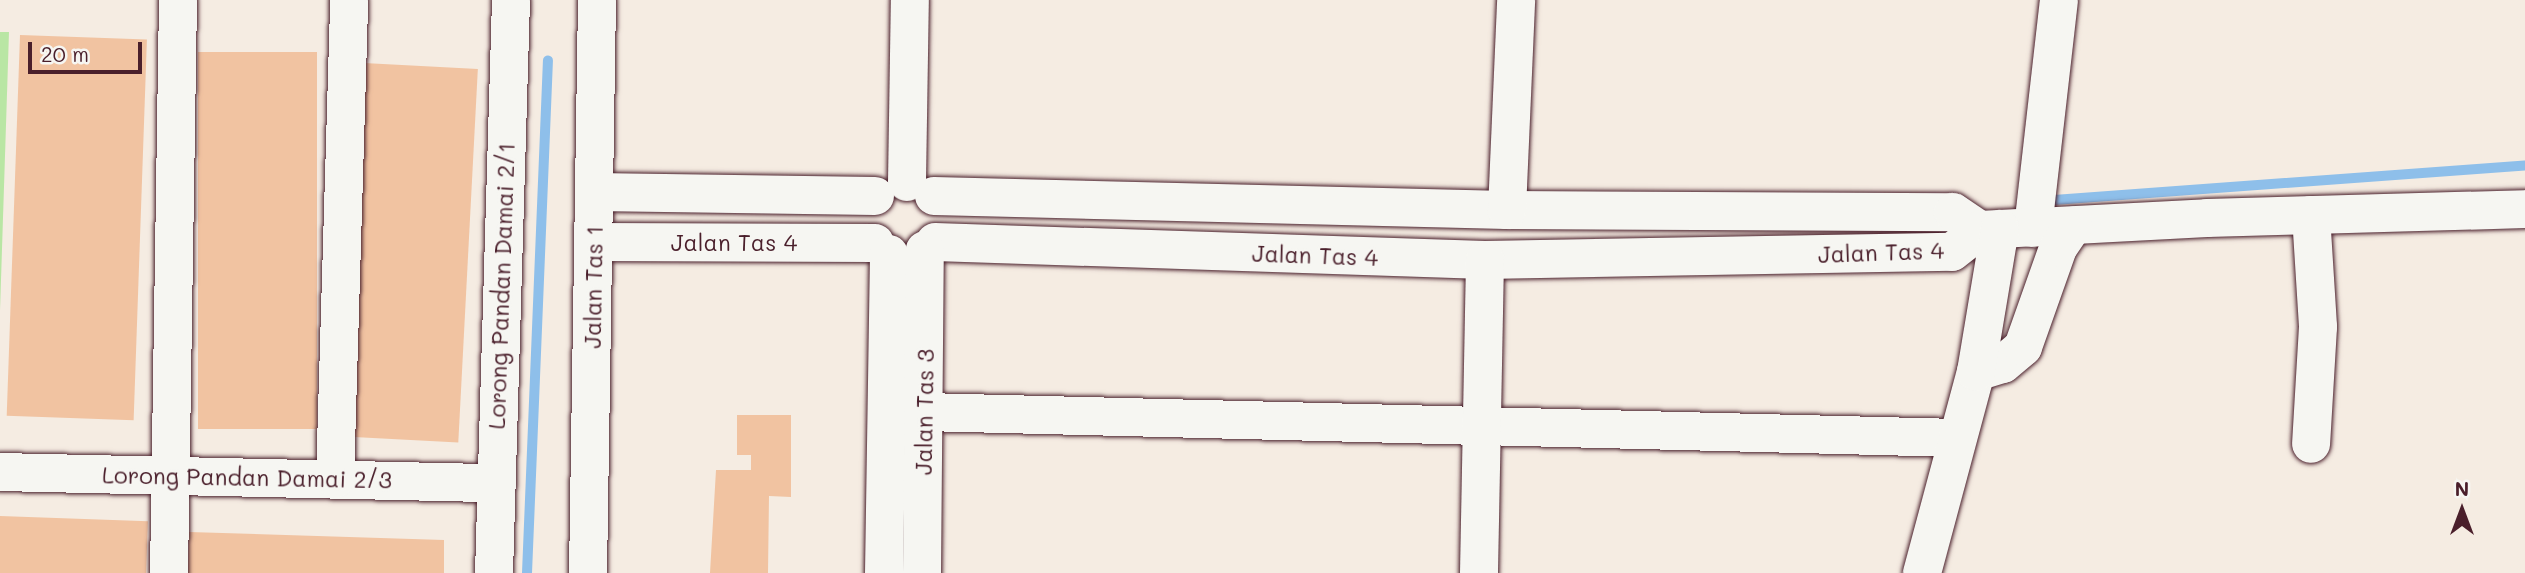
<!DOCTYPE html>
<style>
body{margin:0}
#map{position:relative;width:2525px;height:573px;overflow:hidden;background:#f5ece2;font-family:Mali,sans-serif}
div>[style]{position:absolute}
.green>*{inset:0;background:#b9e6a4}
.stream>*{height:10px;margin:-5px;padding:0 5px;transform-origin:5px;border-radius:5px;background:#8ebfea}
.building>*{inset:0;background:#f1c3a1;transform-origin:0 0}
.roads{filter:drop-shadow(0 0 2px #4a1f2b) drop-shadow(0 0 2px #4a1f2b)}
.minor>*{height:38px;margin:-19px;padding:0 19px;transform-origin:19px;border-radius:19px;background:#f6f6f2}
span{translate:-50% -50%;white-space:nowrap;text-align:center;line-height:1.15;-webkit-text-stroke:5px #f6f6f2;paint-order:stroke}
.street-label{font-size:23px;color:#4a1f2b}
.north{position:absolute;left:2427px;top:475px;width:70px;height:70px;-webkit-text-stroke:5px #f6f6f2;paint-order:stroke;rotate:0deg;font-size:19px;font-weight:700;line-height:28px;text-align:center;color:#4a1f2b}
.north::after{content:'';display:block;margin:auto;width:24px;height:32px;background:#4a1f2b;clip-path:polygon(50% 0,100% 100%,50% 72%,0 100%)}
.scale{position:absolute;left:28px;top:42px;width:114px;height:32px;box-sizing:border-box;border:4px solid #4a1f2b;border-top:0;padding-left:9px;font-size:21px;line-height:24px;white-space:nowrap;color:#4a1f2b;-webkit-text-stroke:5px #f6f6f2;paint-order:stroke}
</style>
<div id="map">
<div class="green">
<i style="clip-path:polygon(0 32px,9px 32px,0 311px)"></i>
</div>
<div class="stream">
<i style="left:2054px;top:200px;width:472px;rotate:-4.2deg"></i>
<i style="left:527px;top:573px;width:513px;rotate:-87.66deg"></i>
</div>
<div class="building">
<i style="left:20px;top:35px;width:127px;height:381px;rotate:2deg"></i>
<i style="left:198px;top:52px;width:119px;height:377px"></i>
<i style="left:364px;top:63px;width:114px;height:374px;rotate:3deg"></i>
<i style="clip-path:polygon(737px 415px,791px 415px,791px 497px,769px 496px,768px 573px,710px 573px,716px 470px,751px 470px,751px 455px,737px 455px)"></i>
<i style="left:0;top:516px;width:148px;height:57px;rotate:2deg"></i>
<i style="clip-path:polygon(189px 532px,444px 540px,444px 573px,188px 573px)"></i>
</div>
<div class="roads">
<div class="minor">
<i style="left:907px;top:182px;width:182px;rotate:-89.1deg"></i>
<i style="left:594px;top:192px;width:281px;rotate:0.8deg"></i>
<i style="left:934px;top:196px;width:573px;rotate:1.4deg"></i>
<i style="left:1507px;top:210px;width:446px;rotate:0.3deg"></i>
<i style="left:1953px;top:212px;width:32px;rotate:34deg"></i>
<i style="left:1507px;top:210px;width:210px;rotate:-87.5deg"></i>
<i style="left:2311px;top:215px;width:112px;rotate:86.4deg"></i>
<i style="left:2318px;top:327px;width:117px;rotate:93.4deg"></i>
<i style="left:2033px;top:228px;width:229px;rotate:-83.5deg"></i>
<i style="left:1980px;top:230px;width:227px;rotate:-3deg"></i>
<i style="left:2207px;top:218px;width:318px;rotate:-1.6deg"></i>
<i style="left:593px;top:242px;width:282px;rotate:0.2deg"></i>
<i style="left:935px;top:242px;width:550px;rotate:1.87deg"></i>
<i style="left:1485px;top:260px;width:467px;rotate:-1deg"></i>
<i style="left:1952px;top:252px;width:36px;rotate:-38deg"></i>
<i style="left:1976px;top:372px;width:28px;rotate:-17deg"></i>
<i style="left:2003px;top:364px;width:26px;rotate:-40deg"></i>
<i style="left:2023px;top:347px;width:105px;rotate:-70.5deg"></i>
<i style="left:2058px;top:248px;width:27px;rotate:-56deg"></i>
<i style="left:924px;top:412px;width:1033px;rotate:1.44deg"></i>
<i style="left:0;top:472px;width:495px;rotate:1.3deg"></i>
<i style="left:335px;top:479px;width:479px;rotate:-88.3deg"></i>
<i style="left:169px;top:573px;width:573px;rotate:-89.1deg"></i>
<i style="left:494px;top:573px;width:573px;rotate:-88.3deg"></i>
<i style="left:588px;top:573px;width:573px;rotate:-89.1deg"></i>
<i style="left:884px;top:573px;width:319px;rotate:-89.1deg"></i>
<i style="left:922px;top:573px;width:323px;rotate:-89.5deg"></i>
<i style="left:1479px;top:573px;width:313px;rotate:-88.9deg"></i>
<i style="left:1922px;top:573px;width:208px;rotate:-75deg"></i>
<i style="left:1976px;top:372px;width:145px;rotate:-80.5deg"></i>
</div>
</div>
<div class="street-label">
<span style="left:734px;top:242px">Jalan Tas 4</span>
<span style="left:1881px;top:252px;rotate:-2deg">Jalan Tas 4</span>
<span style="left:1315px;top:255px;rotate:2deg">Jalan Tas 4</span>
<span style="left:501px;top:286px;rotate:-88deg">Lorong Pandan Damai 2/1</span>
<span style="left:593px;top:287px;rotate:-89deg">Jalan Tas 1</span>
<span style="left:924px;top:412px;rotate:-89deg">Jalan Tas 3</span>
<span style="left:247px;top:477px;rotate:1deg">Lorong Pandan Damai 2/3</span>
</div>
<div class="north">N</div>
<div class="scale">20 m</div>
</div>
